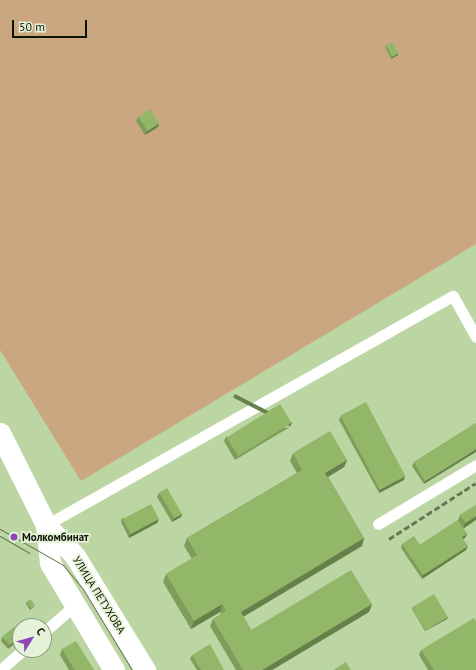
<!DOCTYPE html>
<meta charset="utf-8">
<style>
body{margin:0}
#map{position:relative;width:476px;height:670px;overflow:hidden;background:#bcd6a3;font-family:"PT Sans",sans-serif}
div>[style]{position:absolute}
.green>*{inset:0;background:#caa780}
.street>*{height:11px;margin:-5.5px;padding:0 5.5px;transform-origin:5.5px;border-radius:5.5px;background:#fff}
.highway>*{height:21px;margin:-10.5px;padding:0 10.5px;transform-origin:10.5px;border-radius:10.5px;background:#fff}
.tram>*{height:1px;margin:-0.5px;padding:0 0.5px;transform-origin:0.5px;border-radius:0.5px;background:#675}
.rail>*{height:3px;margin-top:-1.5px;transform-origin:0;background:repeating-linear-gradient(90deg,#675 0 6px,transparent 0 9px)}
.wall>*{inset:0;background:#7e9d5a}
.shaded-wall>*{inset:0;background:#66804a;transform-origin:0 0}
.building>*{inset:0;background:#92b769;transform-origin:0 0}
.dots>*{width:11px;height:11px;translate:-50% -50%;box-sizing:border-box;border:2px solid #e5f2d8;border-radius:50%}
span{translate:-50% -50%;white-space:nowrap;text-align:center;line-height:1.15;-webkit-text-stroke:3.5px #e5f2d8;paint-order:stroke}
.poi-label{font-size:11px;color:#0c1403;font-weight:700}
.left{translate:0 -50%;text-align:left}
.street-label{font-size:11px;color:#0c1403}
.north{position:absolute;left:12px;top:618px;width:40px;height:40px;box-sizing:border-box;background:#e5f2d8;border:1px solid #8e9983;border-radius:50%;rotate:53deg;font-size:11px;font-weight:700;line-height:16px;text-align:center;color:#0c1403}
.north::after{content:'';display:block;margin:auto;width:14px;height:18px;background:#8c46ba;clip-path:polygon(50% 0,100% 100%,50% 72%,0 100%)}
.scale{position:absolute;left:12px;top:20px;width:75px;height:18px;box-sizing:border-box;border:2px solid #0c1403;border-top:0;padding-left:5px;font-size:12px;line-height:14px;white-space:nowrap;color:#0c1403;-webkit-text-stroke:3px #e5f2d8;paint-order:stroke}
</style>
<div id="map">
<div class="green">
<i style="clip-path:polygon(0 0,476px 0,476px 244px,81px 481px,0 350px)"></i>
</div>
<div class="street">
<i style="left:378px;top:524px;width:114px;rotate:-31deg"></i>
<i style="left:46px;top:525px;width:467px;rotate:-29.4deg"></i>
<i style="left:453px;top:296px;width:47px;rotate:60.7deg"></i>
<i style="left:44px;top:632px;width:41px;rotate:-41.1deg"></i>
<i style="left:0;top:670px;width:30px;rotate:-41deg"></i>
</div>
<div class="highway">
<i style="left:0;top:433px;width:103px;rotate:63.4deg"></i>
<i style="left:46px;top:525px;width:42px;rotate:46.9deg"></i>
<i style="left:75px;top:556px;width:134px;rotate:58.4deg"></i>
<i style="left:46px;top:525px;width:38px;rotate:84deg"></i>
<i style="left:50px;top:563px;width:125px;rotate:59.1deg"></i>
</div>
<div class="tram">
<i style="left:0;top:529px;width:73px;rotate:29.7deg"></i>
<i style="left:63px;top:565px;width:31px;rotate:50deg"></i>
<i style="left:83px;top:589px;width:95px;rotate:58.8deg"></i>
<i style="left:0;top:536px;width:34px;rotate:30deg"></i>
</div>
<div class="rail">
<i style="left:389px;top:539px;width:103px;rotate:-32.8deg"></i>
</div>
<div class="wall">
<i style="clip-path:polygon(386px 45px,398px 53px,398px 55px,391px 59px,385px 47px)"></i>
<i style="clip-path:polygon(138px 117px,159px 123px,158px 127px,145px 135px,136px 121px)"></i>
<i style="clip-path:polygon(341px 416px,404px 480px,379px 493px,339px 420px)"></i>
<i style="clip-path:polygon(476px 423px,424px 484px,412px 466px,414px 462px)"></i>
<i style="clip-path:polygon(290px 427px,235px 460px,224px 441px,226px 437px)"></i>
<i style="clip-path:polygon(293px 453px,347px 460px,344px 467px,328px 477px,364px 538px,362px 546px,243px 616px,251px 630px,372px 604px,369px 612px,272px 670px,236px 670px,210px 626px,213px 619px,221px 614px,220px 612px,191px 629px,163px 582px,166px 574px,192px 559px,184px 546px,187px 538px,297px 473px,290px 461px)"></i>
<i style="clip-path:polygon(159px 493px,182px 514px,181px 517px,172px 522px,157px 497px)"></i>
<i style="clip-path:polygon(476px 505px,463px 529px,467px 534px,465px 538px,463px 539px,466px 550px,422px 579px,401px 548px,402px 544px,420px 545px,458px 520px,460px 515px)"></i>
<i style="clip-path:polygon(122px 518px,159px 519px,157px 523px,129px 538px,121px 522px)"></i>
<i style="clip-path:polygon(26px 602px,34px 607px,30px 610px,26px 604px)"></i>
<i style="clip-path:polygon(412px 607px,447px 619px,425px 631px,412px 609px)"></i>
<i style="clip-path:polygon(20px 633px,8px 649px,1px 641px,2px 637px)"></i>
<i style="clip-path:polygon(62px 649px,94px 670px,69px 670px,60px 655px)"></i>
<i style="clip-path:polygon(421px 650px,476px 670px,428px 670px,419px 655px)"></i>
<i style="clip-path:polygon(192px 655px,224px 670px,197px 670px,190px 659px)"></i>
</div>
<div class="shaded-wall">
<i style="clip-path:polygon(398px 53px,398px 55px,391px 59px,392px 57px)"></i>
<i style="clip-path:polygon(159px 123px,158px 127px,145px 135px,147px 131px)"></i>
<i style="left:292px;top:423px;width:4px;height:64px;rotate:117deg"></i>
<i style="clip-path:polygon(476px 449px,476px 452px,424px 484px,425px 481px)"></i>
<i style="clip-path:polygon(347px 460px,344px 467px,323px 480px,325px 473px)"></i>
<i style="clip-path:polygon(405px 476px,404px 480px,379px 493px,380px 489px)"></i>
<i style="clip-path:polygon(182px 514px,181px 517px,172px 522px,174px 518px)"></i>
<i style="clip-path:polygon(476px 516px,476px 520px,463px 529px,465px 523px)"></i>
<i style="clip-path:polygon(159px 519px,157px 523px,129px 538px,130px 534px)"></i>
<i style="clip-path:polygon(467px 534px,465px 538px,460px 541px,462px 537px)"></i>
<i style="clip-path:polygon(364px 538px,362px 546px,238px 620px,241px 612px)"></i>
<i style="clip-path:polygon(468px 546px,466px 550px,422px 579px,423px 575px)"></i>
<i style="clip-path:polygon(222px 604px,220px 612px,191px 629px,194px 621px)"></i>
<i style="clip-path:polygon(372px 604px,369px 612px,272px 670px,262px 670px)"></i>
<i style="clip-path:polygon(448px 617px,447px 619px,425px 631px,426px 630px)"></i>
<i style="clip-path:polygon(20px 636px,20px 639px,8px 649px,10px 645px)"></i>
</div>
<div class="building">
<i style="left:392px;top:42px;width:13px;height:7px;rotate:61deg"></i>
<i style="left:150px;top:109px;width:17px;height:14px;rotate:57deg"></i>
<i style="left:366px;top:402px;width:84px;height:29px;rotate:62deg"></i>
<i style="left:280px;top:404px;width:22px;height:63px;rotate:58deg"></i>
<i style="clip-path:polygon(476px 423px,476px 449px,425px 481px,414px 462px)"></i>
<i style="clip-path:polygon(330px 431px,347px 460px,325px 473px,364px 538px,241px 612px,251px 630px,351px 570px,372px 604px,262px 670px,243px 670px,213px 619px,226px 611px,222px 604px,194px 621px,166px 574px,197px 555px,187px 538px,302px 470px,293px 453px)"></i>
<i style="left:167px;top:488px;width:30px;height:9px;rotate:60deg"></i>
<i style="left:151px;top:504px;width:17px;height:32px;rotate:62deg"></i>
<i style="clip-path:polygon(476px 505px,476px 516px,465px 523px,460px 515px)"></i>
<i style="clip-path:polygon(458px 520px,467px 534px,462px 537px,468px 546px,423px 575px,402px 544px,414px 536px,420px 545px)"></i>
<i style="left:434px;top:594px;width:27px;height:26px;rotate:59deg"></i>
<i style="left:30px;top:599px;width:8px;height:5px;rotate:50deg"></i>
<i style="clip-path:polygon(474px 618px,476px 621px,476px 670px,434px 670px,421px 650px)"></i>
<i style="clip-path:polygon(14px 627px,20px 633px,20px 636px,10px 645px,2px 637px)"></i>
<i style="clip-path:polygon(76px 641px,94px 670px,75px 670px,62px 649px)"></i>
<i style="clip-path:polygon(210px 644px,224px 670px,201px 670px,192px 655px)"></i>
<i style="clip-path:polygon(346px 662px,351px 670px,333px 670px)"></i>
</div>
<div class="dots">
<i style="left:14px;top:537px;background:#8c46ba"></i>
</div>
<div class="poi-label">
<span class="left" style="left:22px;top:537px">Молкомбинат</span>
</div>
<div class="street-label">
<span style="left:99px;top:595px;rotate:58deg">УЛИЦА ПЕТУХОВА</span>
</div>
<div class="north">С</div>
<div class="scale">50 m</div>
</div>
